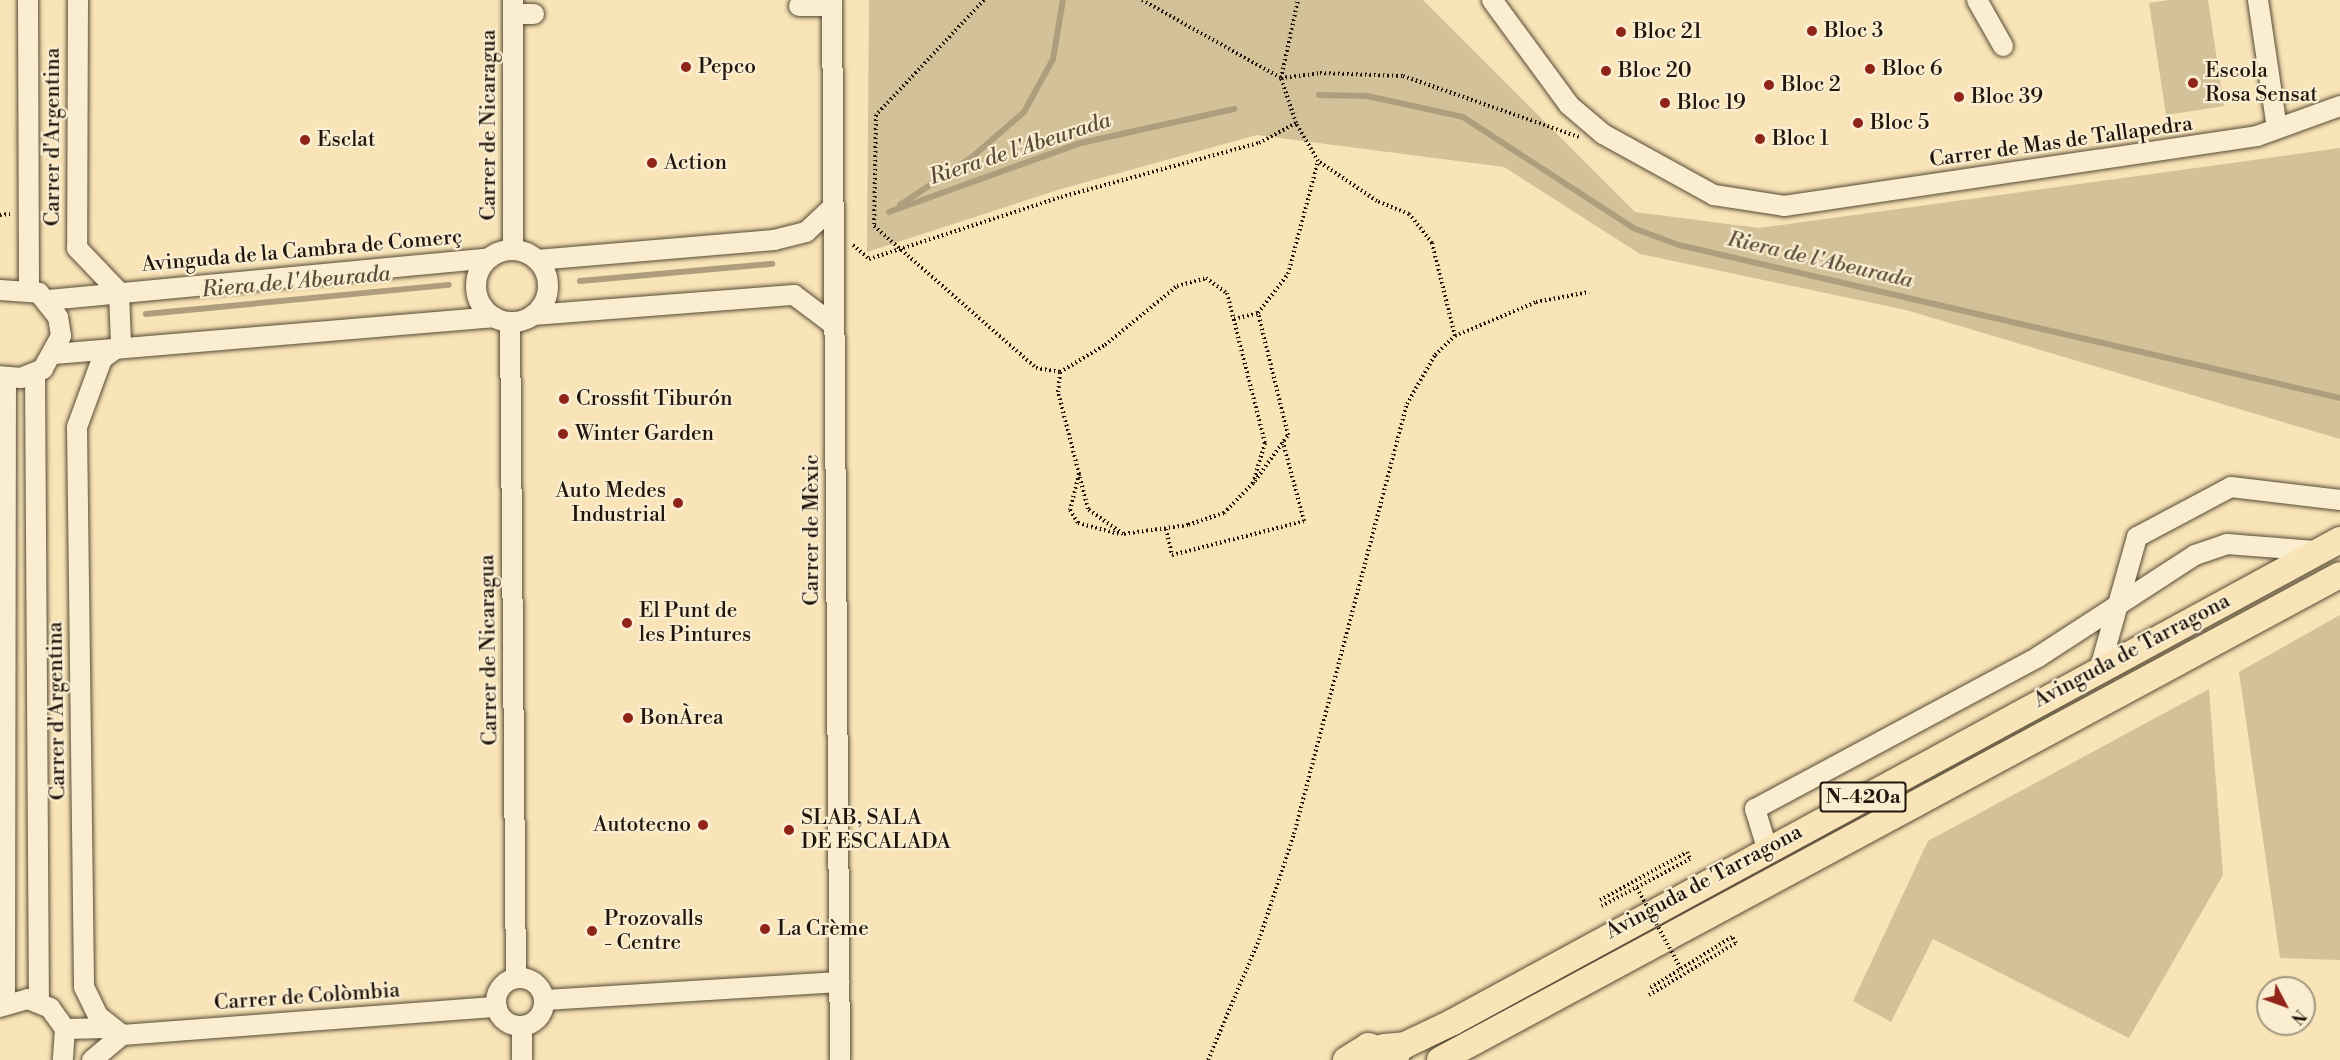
<!DOCTYPE html>
<meta charset="utf-8">
<style>
body{margin:0}
#map{position:relative;width:2340px;height:1060px;overflow:hidden;background:#f8e4b6;font-family:"Libre Bodoni",serif}
div>[style]{position:absolute}
.green>*{inset:0;background:#d3c199}
.stream>*{height:6px;margin:-3px;padding:0 3px;transform-origin:3px;border-radius:3px;background:#af9e7d}
.path>*{height:4px;margin-top:-2px;transform-origin:0;background:repeating-linear-gradient(90deg,#20160d 0 1.5px,transparent 0 4.5px)}
.roads{filter:drop-shadow(0 0 2px #564a37) drop-shadow(0 0 2px #564a37)}
.minor>*{height:20px;margin:-10px;padding:0 10px;transform-origin:10px;border-radius:10px;background:#faedd0}
.minor>.ring{margin:-10px;padding:0;box-sizing:content-box;background:none;border:20px solid #faedd0;border-radius:50%}
.major>*{height:26px;margin:-13px;padding:0 13px;transform-origin:13px;border-radius:13px;background:#f8e4b6}
.path-bridge>*{height:4px;margin-top:-2px;transform-origin:0;background:repeating-linear-gradient(90deg,#20160d 0 1.5px,transparent 0 4.5px)}
.dots>*{width:16px;height:16px;translate:-50% -50%;box-sizing:border-box;border:3px solid #faedd0;border-radius:50%}
span{translate:-50% -50%;white-space:nowrap;text-align:center;line-height:1.15;-webkit-text-stroke:4.5px #faedd0;paint-order:stroke}
.shield-label span{padding:2px 4px;background:#faedd0;border:2px solid;border-radius:4px;-webkit-text-stroke-width:0}
.shield-label{font-size:20px;color:#20160d;font-weight:700}
.poi-label{font-size:21px;color:#20160d}
.left{translate:0 -50%;text-align:left}
.right{translate:-100% -50%;text-align:right}
.street-label{font-size:21px;color:#20160d}
.water-label{font-size:22px;color:#594c3a;font-style:italic}
.north{position:absolute;left:2256px;top:976px;width:60px;height:60px;box-sizing:border-box;background:#faedd0;border:2px solid #a39782;border-radius:50%;rotate:131deg;font-size:16px;font-weight:700;line-height:24px;text-align:center;color:#20160d}
.north::after{content:'';display:block;margin:auto;width:21px;height:27px;background:#8f2418;clip-path:polygon(50% 0,100% 100%,50% 72%,0 100%)}
</style>
<div id="map">
<div class="green">
<i style="clip-path:polygon(869px 0,1423px 0,1635px 212px,1759px 228px,2340px 148px,2340px 439px,1906px 310px,1640px 254px,1504px 167px,1257px 135px,1061px 189px,867px 252px)"></i>
<i style="clip-path:polygon(2169px 0,2208px 0,2224px 106px,2166px 115px,2149px 3px)"></i>
<i style="clip-path:polygon(2340px 615px,2340px 960px,2280px 958px,2239px 672px)"></i>
<i style="clip-path:polygon(2209px 689px,2223px 875px,2129px 1038px,1933px 939px,1891px 1022px,1853px 1001px,1928px 841px)"></i>
</div>
<div class="stream">
<i style="left:1319px;top:95px;width:48px;rotate:1.2deg"></i>
<i style="left:1367px;top:96px;width:98px;rotate:12.3deg"></i>
<i style="left:1463px;top:117px;width:203px;rotate:33.1deg"></i>
<i style="left:1633px;top:228px;width:49px;rotate:20.3deg"></i>
<i style="left:1679px;top:245px;width:678px;rotate:13.03deg"></i>
<i style="left:900px;top:205px;width:85px;rotate:-33.5deg"></i>
<i style="left:971px;top:158px;width:70px;rotate:-41deg"></i>
<i style="left:1024px;top:112px;width:60px;rotate:-61.3deg"></i>
<i style="left:1053px;top:59px;width:60px;rotate:-80.4deg"></i>
<i style="left:889px;top:212px;width:204px;rotate:-19.8deg"></i>
<i style="left:1081px;top:143px;width:157px;rotate:-12.5deg"></i>
<i style="left:580px;top:281px;width:193px;rotate:-5.1deg"></i>
<i style="left:146px;top:314px;width:304px;rotate:-5.5deg"></i>
</div>
<div class="path">
<i style="left:984px;top:0;width:158px;rotate:133.2deg"></i>
<i style="left:876px;top:115px;width:111px;rotate:91deg"></i>
<i style="left:874px;top:226px;width:215px;rotate:41.2deg"></i>
<i style="left:1036px;top:368px;width:24px;rotate:9deg"></i>
<i style="left:1142px;top:0;width:159px;rotate:29.3deg"></i>
<i style="left:1281px;top:78px;width:80px;rotate:-77.7deg"></i>
<i style="left:0;top:215px;width:10px;rotate:-6deg"></i>
<i style="left:853px;top:245px;width:21px;rotate:41deg"></i>
<i style="left:869px;top:259px;width:202px;rotate:-17.9deg"></i>
<i style="left:1061px;top:197px;width:205px;rotate:-15.3deg"></i>
<i style="left:1259px;top:143px;width:42px;rotate:-28.4deg"></i>
<i style="left:1206px;top:278px;width:26px;rotate:36deg"></i>
<i style="left:1227px;top:293px;width:155px;rotate:75.8deg"></i>
<i style="left:1265px;top:443px;width:42px;rotate:106.7deg"></i>
<i style="left:1253px;top:483px;width:42px;rotate:134deg"></i>
<i style="left:1224px;top:513px;width:38px;rotate:162deg"></i>
<i style="left:1188px;top:525px;width:66px;rotate:172.1deg"></i>
<i style="left:1123px;top:534px;width:43px;rotate:-144.5deg"></i>
<i style="left:1088px;top:509px;width:121px;rotate:-104.4deg"></i>
<i style="left:1058px;top:392px;width:20px;rotate:-84deg"></i>
<i style="left:1060px;top:372px;width:52px;rotate:-31deg"></i>
<i style="left:1105px;top:345px;width:93px;rotate:-39.3deg"></i>
<i style="left:1177px;top:286px;width:30px;rotate:-15deg"></i>
<i style="left:1234px;top:319px;width:25px;rotate:-14deg"></i>
<i style="left:1258px;top:313px;width:49px;rotate:-52.4deg"></i>
<i style="left:1288px;top:274px;width:117px;rotate:-75.1deg"></i>
<i style="left:1455px;top:336px;width:96px;rotate:-103.9deg"></i>
<i style="left:1432px;top:243px;width:37px;rotate:-128deg"></i>
<i style="left:1409px;top:214px;width:35px;rotate:-158deg"></i>
<i style="left:1377px;top:201px;width:71px;rotate:-145.9deg"></i>
<i style="left:1318px;top:161px;width:44px;rotate:-120.1deg"></i>
<i style="left:1296px;top:123px;width:47px;rotate:-108.4deg"></i>
<i style="left:1281px;top:78px;width:39px;rotate:-7deg"></i>
<i style="left:1320px;top:73px;width:83px;rotate:2.1deg"></i>
<i style="left:1403px;top:76px;width:186px;rotate:19.1deg"></i>
<i style="left:1079px;top:474px;width:37px;rotate:104deg"></i>
<i style="left:1070px;top:510px;width:15px;rotate:58deg"></i>
<i style="left:1078px;top:523px;width:42px;rotate:15deg"></i>
<i style="left:1255px;top:481px;width:57px;rotate:-54.3deg"></i>
<i style="left:1288px;top:435px;width:126px;rotate:-103.8deg"></i>
<i style="left:1166px;top:529px;width:27px;rotate:77deg"></i>
<i style="left:1172px;top:555px;width:136px;rotate:-14.4deg"></i>
<i style="left:1304px;top:521px;width:82px;rotate:-104.9deg"></i>
<i style="left:1600px;top:900px;width:99px;rotate:-28.9deg"></i>
<i style="left:1687px;top:852px;width:8px;rotate:67deg"></i>
<i style="left:1690px;top:859px;width:100px;rotate:151.9deg"></i>
<i style="left:1649px;top:995px;width:101px;rotate:-30.9deg"></i>
<i style="left:1736px;top:943px;width:7px;rotate:-124deg"></i>
<i style="left:1732px;top:937px;width:97px;rotate:148.1deg"></i>
<i style="left:1208px;top:1060px;width:130px;rotate:-67deg"></i>
<i style="left:1259px;top:940px;width:112px;rotate:-71.7deg"></i>
<i style="left:1294px;top:834px;width:445px;rotate:-75.3deg"></i>
<i style="left:1407px;top:404px;width:56px;rotate:-60.3deg"></i>
<i style="left:1435px;top:355px;width:28px;rotate:-44deg"></i>
<i style="left:1455px;top:336px;width:88px;rotate:-22.8deg"></i>
<i style="left:1536px;top:302px;width:54px;rotate:-10.7deg"></i>
</div>
<div class="roads">
<div class="minor">
<i style="left:28px;top:0;width:288px;rotate:89.8deg"></i>
<i style="left:78px;top:0;width:248px;rotate:90.2deg"></i>
<i style="left:77px;top:248px;width:61px;rotate:46.3deg"></i>
<i style="left:119px;top:292px;width:53px;rotate:87.8deg"></i>
<i style="left:121px;top:345px;width:24px;rotate:144deg"></i>
<i style="left:102px;top:359px;width:72px;rotate:110.2deg"></i>
<i style="left:77px;top:427px;width:560px;rotate:89.28deg"></i>
<i style="left:84px;top:987px;width:32px;rotate:64deg"></i>
<i style="left:98px;top:1016px;width:31px;rotate:38deg"></i>
<i style="left:122px;top:1035px;width:39px;rotate:140deg"></i>
<i style="left:513px;top:0;width:250px;rotate:90deg"></i>
<i style="left:832px;top:0;width:1060px;rotate:89.57deg"></i>
<i style="left:1492px;top:0;width:130px;rotate:53.7deg"></i>
<i style="left:1569px;top:105px;width:45px;rotate:40.5deg"></i>
<i style="left:1603px;top:134px;width:127px;rotate:28.8deg"></i>
<i style="left:1714px;top:195px;width:71px;rotate:8.9deg"></i>
<i style="left:1784px;top:206px;width:478px;rotate:-8.4deg"></i>
<i style="left:2257px;top:136px;width:88px;rotate:-19.9deg"></i>
<i style="left:1977px;top:0;width:53px;rotate:60.5deg"></i>
<i style="left:2258px;top:0;width:129px;rotate:81.6deg"></i>
<i style="left:799px;top:6px;width:33px"></i>
<i style="left:513px;top:14px;width:21px"></i>
<i class="ring" style="left:476px;top:250px;width:52px;height:52px"></i>
<i style="left:537px;top:260px;width:238px;rotate:-4.8deg"></i>
<i style="left:774px;top:240px;width:33px;rotate:-14deg"></i>
<i style="left:806px;top:232px;width:38px;rotate:-43deg"></i>
<i style="left:0;top:290px;width:39px;rotate:4deg"></i>
<i style="left:39px;top:293px;width:31px;rotate:52deg"></i>
<i style="left:58px;top:317px;width:19px;rotate:81deg"></i>
<i style="left:61px;top:336px;width:38px;rotate:119deg"></i>
<i style="left:43px;top:369px;width:24px;rotate:158deg"></i>
<i style="left:21px;top:378px;width:21px;rotate:-175deg"></i>
<i style="left:48px;top:300px;width:443px;rotate:-5.4deg"></i>
<i style="left:533px;top:315px;width:262px;rotate:-4.4deg"></i>
<i style="left:794px;top:295px;width:50px;rotate:36.9deg"></i>
<i style="left:510px;top:322px;width:655px;rotate:89.48deg"></i>
<i style="left:55px;top:354px;width:441px;rotate:-4.8deg"></i>
<i style="left:35px;top:374px;width:628px;rotate:89.64deg"></i>
<i style="left:2100px;top:668px;width:136px;rotate:-74.2deg"></i>
<i style="left:2137px;top:537px;width:106px;rotate:-28deg"></i>
<i style="left:2231px;top:487px;width:110px;rotate:6.8deg"></i>
<i style="left:1767px;top:848px;width:41px;rotate:-107.1deg"></i>
<i style="left:1755px;top:809px;width:321px;rotate:-28.2deg"></i>
<i style="left:2038px;top:657px;width:187px;rotate:-33deg"></i>
<i style="left:2195px;top:555px;width:34px;rotate:-19deg"></i>
<i style="left:2227px;top:544px;width:88px;rotate:4.5deg"></i>
<i class="ring" style="left:496px;top:978px;width:28px;height:28px"></i>
<i style="left:545px;top:1000px;width:295px;rotate:-3.5deg"></i>
<i style="left:5px;top:1003px;width:625px;rotate:-89.91deg"></i>
<i style="left:0;top:1007px;width:29px;rotate:-16deg"></i>
<i style="left:28px;top:999px;width:24px;rotate:22deg"></i>
<i style="left:50px;top:1008px;width:26px;rotate:54deg"></i>
<i style="left:65px;top:1029px;width:31px;rotate:94deg"></i>
<i style="left:522px;top:1026px;width:34px;rotate:90deg"></i>
<i style="left:65px;top:1029px;width:45px;rotate:-1.3deg"></i>
<i style="left:122px;top:1035px;width:376px;rotate:-4.3deg"></i>
</div>
<div class="major">
<i style="left:1384px;top:1047px;width:21px;rotate:-5deg"></i>
<i style="left:1405px;top:1045px;width:53px;rotate:-25.6deg"></i>
<i style="left:1453px;top:1022px;width:1010px;rotate:-28.52deg"></i>
<i style="left:1346px;top:1060px;width:26px;rotate:-32deg"></i>
<i style="left:1368px;top:1046px;width:30px;rotate:17deg"></i>
<i style="left:1440px;top:1060px;width:1022px;rotate:-28.32deg"></i>
</div>
</div>
<div class="path-bridge">
<i style="left:1637px;top:888px;width:92px;rotate:61.5deg"></i>
</div>
<div class="dots">
<i style="left:1812px;top:31px;background:#8f2418"></i>
<i style="left:1621px;top:32px;background:#8f2418"></i>
<i style="left:686px;top:67px;background:#8f2418"></i>
<i style="left:1870px;top:69px;background:#8f2418"></i>
<i style="left:1606px;top:71px;background:#8f2418"></i>
<i style="left:2193px;top:83px;background:#8f2418"></i>
<i style="left:1769px;top:85px;background:#8f2418"></i>
<i style="left:1959px;top:97px;background:#8f2418"></i>
<i style="left:1665px;top:103px;background:#8f2418"></i>
<i style="left:1858px;top:123px;background:#8f2418"></i>
<i style="left:1760px;top:139px;background:#8f2418"></i>
<i style="left:305px;top:140px;background:#8f2418"></i>
<i style="left:652px;top:163px;background:#8f2418"></i>
<i style="left:564px;top:399px;background:#8f2418"></i>
<i style="left:563px;top:434px;background:#8f2418"></i>
<i style="left:678px;top:503px;background:#8f2418"></i>
<i style="left:627px;top:623px;background:#8f2418"></i>
<i style="left:628px;top:718px;background:#8f2418"></i>
<i style="left:703px;top:825px;background:#8f2418"></i>
<i style="left:789px;top:830px;background:#8f2418"></i>
<i style="left:765px;top:929px;background:#8f2418"></i>
<i style="left:592px;top:931px;background:#8f2418"></i>
</div>
<div class="shield-label">
<span style="left:1863px;top:797px">N-420a</span>
</div>
<div class="poi-label">
<span class="left" style="left:1824px;top:31px">Bloc 3</span>
<span class="left" style="left:1633px;top:32px">Bloc 21</span>
<span class="left" style="left:698px;top:67px">Pepco</span>
<span class="left" style="left:1882px;top:69px">Bloc 6</span>
<span class="left" style="left:1618px;top:71px">Bloc 20</span>
<span class="left" style="left:2205px;top:83px">Escola<br>Rosa Sensat</span>
<span class="left" style="left:1781px;top:85px">Bloc 2</span>
<span class="left" style="left:1971px;top:97px">Bloc 39</span>
<span class="left" style="left:1677px;top:103px">Bloc 19</span>
<span class="left" style="left:1870px;top:123px">Bloc 5</span>
<span class="left" style="left:1772px;top:139px">Bloc 1</span>
<span class="left" style="left:317px;top:140px">Esclat</span>
<span class="left" style="left:664px;top:163px">Action</span>
<span class="left" style="left:576px;top:399px">Crossfit Tiburón</span>
<span class="left" style="left:575px;top:434px">Winter Garden</span>
<span class="right" style="left:666px;top:503px">Auto Medes<br>Industrial</span>
<span class="left" style="left:639px;top:623px">El Punt de<br>les Pintures</span>
<span class="left" style="left:640px;top:718px">BonÀrea</span>
<span class="left" style="left:801px;top:830px">SLAB, SALA<br>DE ESCALADA</span>
<span class="right" style="left:691px;top:825px">Autotecno</span>
<span class="left" style="left:604px;top:931px">Prozovalls<br>- Centre</span>
<span class="left" style="left:777px;top:929px">La Crème</span>
</div>
<div class="street-label">
<span style="left:489px;top:125px;rotate:-90deg">Carrer de Nicaragua</span>
<span style="left:53px;top:137px;rotate:-90deg">Carrer d'Argentina</span>
<span style="left:2061px;top:142px;rotate:-8deg">Carrer de Mas de Tallapedra</span>
<span style="left:302px;top:251px;rotate:-5deg">Avinguda de la Cambra de Comerç</span>
<span style="left:812px;top:530px;rotate:-90deg">Carrer de Mèxic</span>
<span style="left:489px;top:650px;rotate:-91deg">Carrer de Nicaragua</span>
<span style="left:2132px;top:651px;rotate:-28deg">Avinguda de Tarragona</span>
<span style="left:57px;top:711px;rotate:-91deg">Carrer d'Argentina</span>
<span style="left:1704px;top:882px;rotate:-28deg">Avinguda de Tarragona</span>
<span style="left:307px;top:997px;rotate:-4deg">Carrer de Colòmbia</span>
</div>
<div class="water-label">
<span style="left:1020px;top:149px;rotate:-18deg">Riera de l'Abeurada</span>
<span style="left:1820px;top:260px;rotate:13deg">Riera de l'Abeurada</span>
<span style="left:296px;top:282px;rotate:-5deg">Riera de l'Abeurada</span>
</div>
<div class="north">N</div>
</div>
